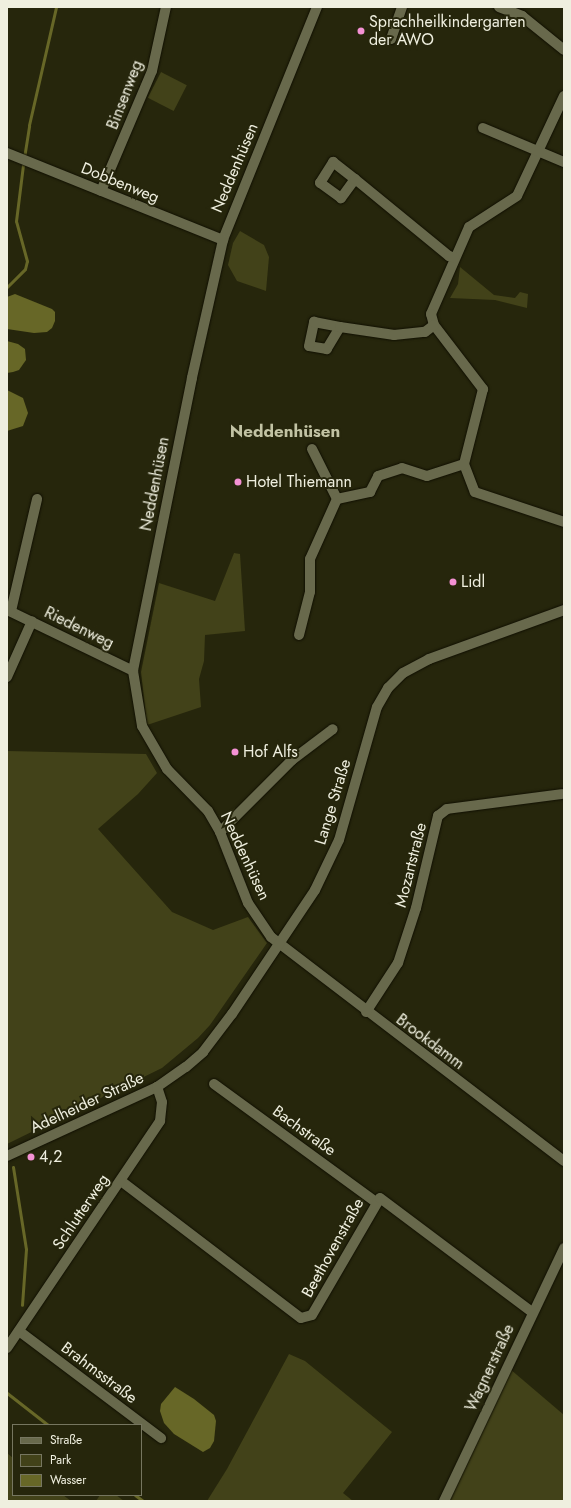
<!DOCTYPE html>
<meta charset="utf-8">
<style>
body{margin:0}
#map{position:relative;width:571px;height:1508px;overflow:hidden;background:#26260c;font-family:Jost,sans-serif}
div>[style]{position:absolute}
.green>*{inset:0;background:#424219;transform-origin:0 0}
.water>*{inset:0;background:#676727}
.stream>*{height:3px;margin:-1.5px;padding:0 1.5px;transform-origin:1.5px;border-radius:1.5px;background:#676727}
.roads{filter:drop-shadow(0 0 1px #100f00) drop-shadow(0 0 1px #100f00)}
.minor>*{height:10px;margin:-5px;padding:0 5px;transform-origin:5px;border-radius:5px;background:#68694c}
.dots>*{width:11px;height:11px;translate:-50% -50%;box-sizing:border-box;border:2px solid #26260c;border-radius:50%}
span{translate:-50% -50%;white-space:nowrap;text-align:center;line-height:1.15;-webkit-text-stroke:4px #26260c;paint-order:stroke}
.poi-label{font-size:16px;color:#efefdf}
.left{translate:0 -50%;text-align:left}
.street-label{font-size:16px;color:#efefdf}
.neighbourhood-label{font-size:17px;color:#c2c3a4;font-weight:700}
.frame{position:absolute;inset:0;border:8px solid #efefdf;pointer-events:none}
.legend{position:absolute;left:12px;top:1424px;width:130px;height:72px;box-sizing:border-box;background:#26260c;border:1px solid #767660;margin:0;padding:5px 7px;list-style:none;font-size:12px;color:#efefdf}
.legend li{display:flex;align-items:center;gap:8px;height:20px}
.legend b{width:20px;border:1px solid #767660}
</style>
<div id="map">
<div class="green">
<i style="left:161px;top:72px;width:29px;height:29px;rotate:27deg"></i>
<i style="clip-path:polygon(240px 231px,264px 245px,269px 257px,266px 291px,237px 281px,228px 265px,233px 243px)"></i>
<i style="clip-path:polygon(460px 267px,494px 295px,515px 298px,520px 292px,528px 294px,527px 308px,495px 300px,450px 298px,458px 284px)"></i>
<i style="clip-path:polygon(234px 553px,240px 554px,245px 631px,205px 635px,204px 661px,199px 679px,201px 707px,147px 725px,141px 672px,159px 583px,215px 601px)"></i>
<i style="clip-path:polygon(7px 751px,146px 754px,157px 773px,138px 794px,98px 829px,172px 912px,213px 930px,248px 917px,267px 943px,210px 1025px,198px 1038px,162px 1068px,7px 1144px)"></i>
<i style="clip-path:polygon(289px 1354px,305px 1361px,392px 1432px,343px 1493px,353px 1501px,207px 1501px,227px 1469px)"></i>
<i style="clip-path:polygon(510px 1369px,564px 1415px,564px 1501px,448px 1501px)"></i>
<i style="clip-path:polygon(7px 1453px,13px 1458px,13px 1495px,63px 1495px,71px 1501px,7px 1501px)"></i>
<i style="clip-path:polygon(100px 1495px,116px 1495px,124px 1501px,96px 1501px)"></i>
</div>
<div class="water">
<i style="clip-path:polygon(15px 294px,52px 309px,55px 312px,55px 321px,52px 328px,47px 332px,34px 333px,7px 329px,7px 297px)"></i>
<i style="clip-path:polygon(7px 341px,18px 344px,25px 349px,26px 360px,19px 370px,13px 372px,7px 373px)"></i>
<i style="clip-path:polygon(7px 390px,23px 398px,28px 413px,23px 426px,7px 431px)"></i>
<i style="clip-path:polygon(175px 1387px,194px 1399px,214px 1415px,216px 1421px,214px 1441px,210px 1448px,203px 1452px,174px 1434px,164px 1423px,160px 1411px,161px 1404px)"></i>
</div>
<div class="stream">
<i style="left:24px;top:158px;width:33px;rotate:-81deg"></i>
<i style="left:29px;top:125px;width:121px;rotate:-77.1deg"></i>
<i style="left:7px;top:287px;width:25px;rotate:-45deg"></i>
<i style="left:25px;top:269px;width:8px;rotate:-76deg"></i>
<i style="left:27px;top:261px;width:41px;rotate:-105.4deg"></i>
<i style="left:16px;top:221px;width:56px;rotate:-82.9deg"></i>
<i style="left:13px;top:1167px;width:83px;rotate:81deg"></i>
<i style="left:26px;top:1249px;width:56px;rotate:94.1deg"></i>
<i style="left:7px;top:1393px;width:52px;rotate:38deg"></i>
<i style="left:135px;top:1495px;width:10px;rotate:37deg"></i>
</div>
<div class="roads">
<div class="minor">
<i style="left:317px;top:7px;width:251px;rotate:112deg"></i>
<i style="left:223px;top:240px;width:141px;rotate:102.7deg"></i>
<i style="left:192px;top:378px;width:299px;rotate:101.4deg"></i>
<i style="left:133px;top:671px;width:56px;rotate:80.7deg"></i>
<i style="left:142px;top:726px;width:50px;rotate:59.8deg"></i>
<i style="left:167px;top:769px;width:59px;rotate:45.7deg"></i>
<i style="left:208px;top:811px;width:24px;rotate:60deg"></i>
<i style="left:220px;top:832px;width:76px;rotate:68.5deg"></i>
<i style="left:248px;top:903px;width:41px;rotate:55.9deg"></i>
<i style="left:271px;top:937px;width:369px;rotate:37.4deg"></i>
<i style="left:499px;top:7px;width:25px;rotate:21deg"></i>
<i style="left:522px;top:16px;width:54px;rotate:39deg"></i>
<i style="left:391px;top:39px;width:34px;rotate:-71deg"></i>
<i style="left:564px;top:96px;width:110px;rotate:115.2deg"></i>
<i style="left:517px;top:196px;width:57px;rotate:147.1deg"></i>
<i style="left:469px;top:227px;width:95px;rotate:113.6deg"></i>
<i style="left:431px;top:314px;width:11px;rotate:75deg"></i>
<i style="left:434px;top:325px;width:81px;rotate:52.6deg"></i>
<i style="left:483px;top:389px;width:77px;rotate:104.2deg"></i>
<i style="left:464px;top:464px;width:30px;rotate:69deg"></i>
<i style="left:475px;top:492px;width:94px;rotate:18.6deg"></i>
<i style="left:483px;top:128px;width:88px;rotate:22.8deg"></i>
<i style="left:7px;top:153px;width:233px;rotate:21.9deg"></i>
<i style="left:355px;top:179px;width:24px;rotate:126deg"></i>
<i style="left:341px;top:198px;width:26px;rotate:-144deg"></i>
<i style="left:320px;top:183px;width:25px;rotate:-58deg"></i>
<i style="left:333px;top:162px;width:28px;rotate:38deg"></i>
<i style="left:355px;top:179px;width:122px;rotate:39.3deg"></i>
<i style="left:449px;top:256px;width:6px;rotate:18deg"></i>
<i style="left:101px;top:191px;width:130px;rotate:-67deg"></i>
<i style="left:152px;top:71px;width:66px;rotate:-77.7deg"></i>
<i style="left:340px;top:327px;width:26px;rotate:121deg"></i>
<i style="left:327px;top:349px;width:18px;rotate:-171deg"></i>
<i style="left:309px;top:346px;width:25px;rotate:-78deg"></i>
<i style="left:314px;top:322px;width:26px;rotate:11deg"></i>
<i style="left:340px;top:327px;width:55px;rotate:8.4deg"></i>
<i style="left:394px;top:335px;width:31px;rotate:-6deg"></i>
<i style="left:425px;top:332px;width:11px;rotate:-38deg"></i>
<i style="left:312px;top:449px;width:56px;rotate:63.4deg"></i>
<i style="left:337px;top:499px;width:34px;rotate:-12deg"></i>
<i style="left:370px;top:492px;width:18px;rotate:-63deg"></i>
<i style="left:378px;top:476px;width:25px;rotate:-18deg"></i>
<i style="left:402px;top:468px;width:26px;rotate:18deg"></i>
<i style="left:427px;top:476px;width:39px;rotate:-18deg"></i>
<i style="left:7px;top:610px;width:140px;rotate:25.8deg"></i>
<i style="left:11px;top:611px;width:115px;rotate:-76.9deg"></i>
<i style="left:299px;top:635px;width:44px;rotate:-75.7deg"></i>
<i style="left:310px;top:592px;width:33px;rotate:-90deg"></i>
<i style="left:310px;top:559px;width:66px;rotate:-65.8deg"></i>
<i style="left:7px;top:677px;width:61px;rotate:-65.9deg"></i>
<i style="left:220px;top:832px;width:102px;rotate:-45deg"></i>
<i style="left:292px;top:760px;width:51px;rotate:-37.1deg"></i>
<i style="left:366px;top:1012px;width:59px;rotate:-56.9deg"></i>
<i style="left:398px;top:963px;width:58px;rotate:-71.9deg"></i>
<i style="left:416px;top:908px;width:95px;rotate:-76.6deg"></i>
<i style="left:438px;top:816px;width:11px;rotate:-38deg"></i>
<i style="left:447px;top:809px;width:116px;rotate:-7.4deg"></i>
<i style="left:214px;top:1084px;width:200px;rotate:36.1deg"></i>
<i style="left:7px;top:1156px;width:165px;rotate:-24.7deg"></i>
<i style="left:157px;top:1087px;width:35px;rotate:-35deg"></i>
<i style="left:186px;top:1067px;width:23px;rotate:-41deg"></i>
<i style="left:203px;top:1052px;width:48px;rotate:-52.7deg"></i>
<i style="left:232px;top:1014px;width:149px;rotate:-56.2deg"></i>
<i style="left:315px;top:890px;width:55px;rotate:-64.4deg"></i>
<i style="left:339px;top:840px;width:138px;rotate:-74.1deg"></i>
<i style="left:377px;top:707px;width:22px;rotate:-60deg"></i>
<i style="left:388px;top:688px;width:21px;rotate:-45deg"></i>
<i style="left:403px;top:673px;width:30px;rotate:-28deg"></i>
<i style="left:429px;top:659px;width:144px;rotate:-19.9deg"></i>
<i style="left:121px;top:1181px;width:226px;rotate:37.3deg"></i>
<i style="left:301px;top:1318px;width:11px;rotate:-15deg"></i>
<i style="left:312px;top:1315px;width:135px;rotate:-59.8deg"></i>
<i style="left:380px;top:1198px;width:190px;rotate:36.9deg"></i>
<i style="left:19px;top:1331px;width:178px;rotate:37deg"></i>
<i style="left:7px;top:1348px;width:274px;rotate:-56deg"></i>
<i style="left:160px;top:1121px;width:19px;rotate:-84deg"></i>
<i style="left:162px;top:1102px;width:16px;rotate:-108deg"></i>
<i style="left:444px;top:1501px;width:280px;rotate:-64.6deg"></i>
</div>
</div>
<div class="dots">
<i style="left:361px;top:31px;background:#f491d4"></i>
<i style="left:238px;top:482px;background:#f491d4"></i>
<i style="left:453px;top:582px;background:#f491d4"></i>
<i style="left:235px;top:752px;background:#f491d4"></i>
<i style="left:31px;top:1157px;background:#f491d4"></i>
</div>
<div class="poi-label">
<span class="left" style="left:369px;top:31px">Sprachheilkindergarten<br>der AWO</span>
<span class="left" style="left:246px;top:482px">Hotel Thiemann</span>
<span class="left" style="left:461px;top:582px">Lidl</span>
<span class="left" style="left:243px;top:752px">Hof Alfs</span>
<span class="left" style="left:39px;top:1157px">4,2</span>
</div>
<div class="street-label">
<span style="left:125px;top:95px;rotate:-69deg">Binsenweg</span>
<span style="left:235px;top:168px;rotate:-67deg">Neddenhüsen</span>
<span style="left:120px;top:183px;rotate:22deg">Dobbenweg</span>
<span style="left:155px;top:484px;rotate:-79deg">Neddenhüsen</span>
<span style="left:79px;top:628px;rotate:26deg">Riedenweg</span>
<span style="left:333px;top:802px;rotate:-73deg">Lange Straße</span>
<span style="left:245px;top:856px;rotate:65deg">Neddenhüsen</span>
<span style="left:411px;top:865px;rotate:-76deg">Mozartstraße</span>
<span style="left:430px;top:1042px;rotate:37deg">Brookdamm</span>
<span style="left:87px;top:1103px;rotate:-25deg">Adelheider Straße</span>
<span style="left:304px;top:1131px;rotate:36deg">Bachstraße</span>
<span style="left:81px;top:1212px;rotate:-56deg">Schlutterweg</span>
<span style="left:333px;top:1248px;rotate:-61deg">Beethovenstraße</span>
<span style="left:490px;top:1368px;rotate:-65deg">Wagnerstraße</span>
<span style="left:99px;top:1373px;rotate:37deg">Brahmsstraße</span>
</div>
<div class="neighbourhood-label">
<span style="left:285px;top:432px">Neddenhüsen</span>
</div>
<div class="frame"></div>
<ul class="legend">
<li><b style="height:5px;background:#68694c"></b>Straße</li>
<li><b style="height:11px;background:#424219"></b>Park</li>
<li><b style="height:11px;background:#676727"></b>Wasser</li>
</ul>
</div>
